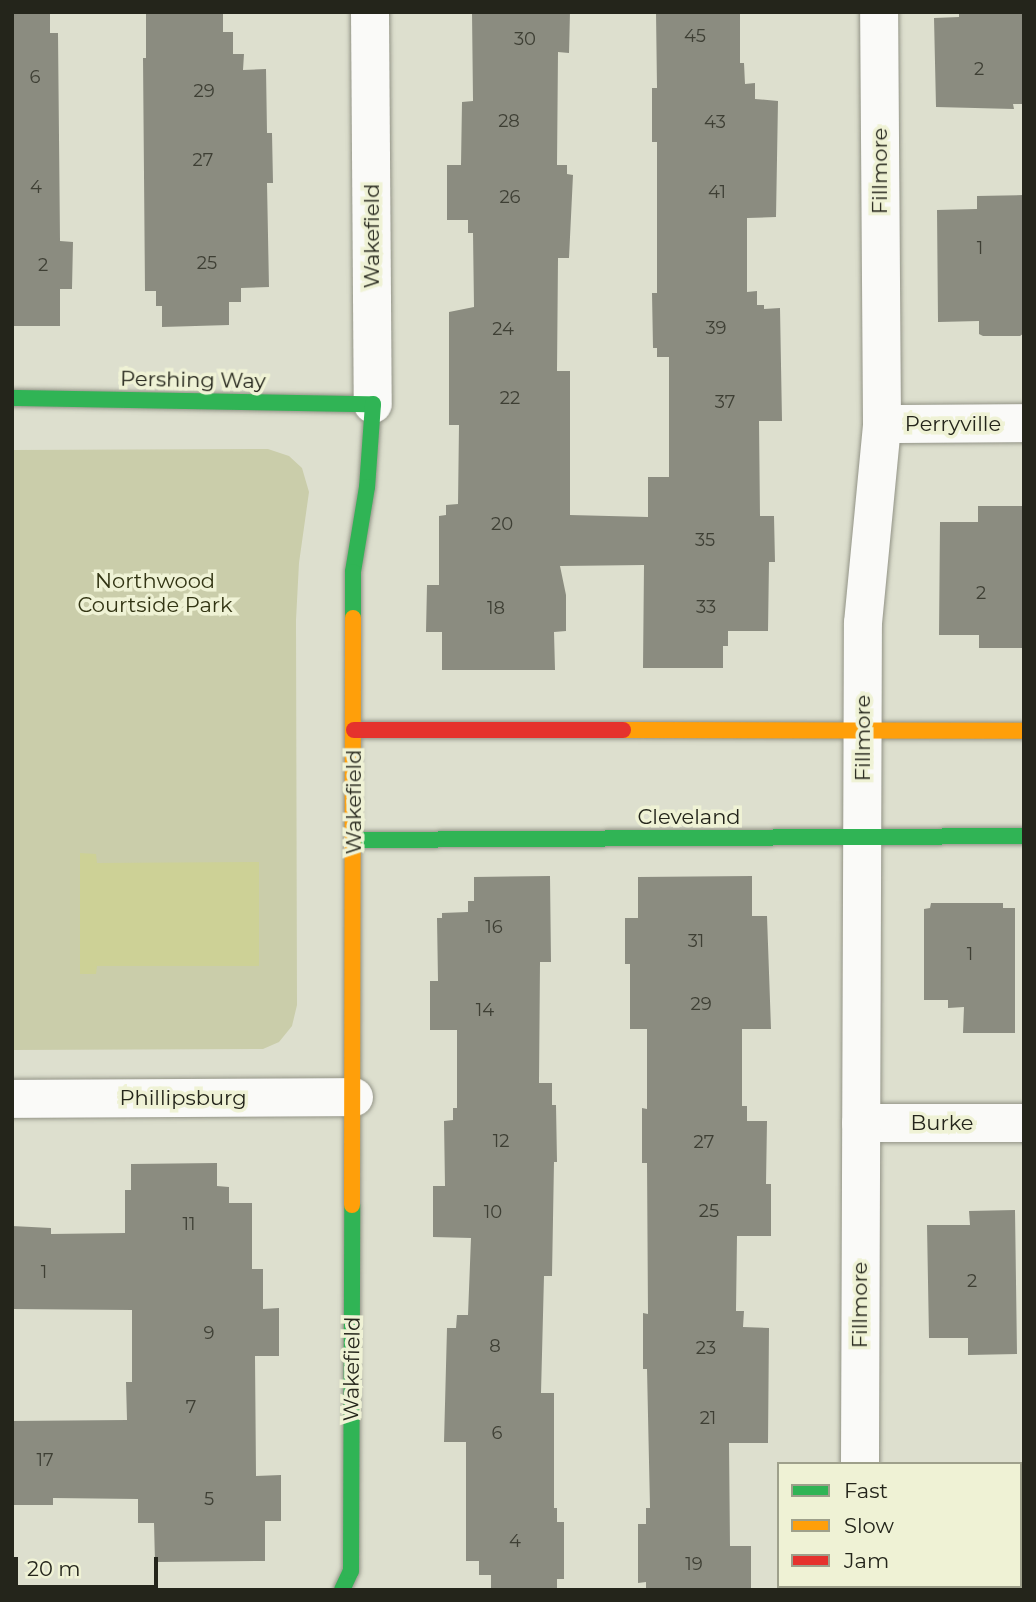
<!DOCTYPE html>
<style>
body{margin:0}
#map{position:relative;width:1036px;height:1602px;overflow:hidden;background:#dddfce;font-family:Montserrat,sans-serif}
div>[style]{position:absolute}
.green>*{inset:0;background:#cacdaa}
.water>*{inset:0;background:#cdd196}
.building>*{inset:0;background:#8b8c80}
.roads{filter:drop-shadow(0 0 2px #929386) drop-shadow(0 0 2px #929386)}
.street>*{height:38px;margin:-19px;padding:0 19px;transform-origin:19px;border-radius:19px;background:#fafaf8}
.fast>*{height:16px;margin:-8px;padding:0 8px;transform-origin:8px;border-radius:8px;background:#30b455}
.slow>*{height:16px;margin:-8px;padding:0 8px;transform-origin:8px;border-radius:8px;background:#ff9f0a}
.jam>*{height:16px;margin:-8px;padding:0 8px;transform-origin:8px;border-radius:8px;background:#e5322d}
span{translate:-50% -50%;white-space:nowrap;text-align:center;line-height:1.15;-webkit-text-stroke:7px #eff2d5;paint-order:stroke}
.number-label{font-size:18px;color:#3e3f34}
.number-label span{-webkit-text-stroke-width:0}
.street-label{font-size:21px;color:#24251b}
.park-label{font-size:21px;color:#323413}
.frame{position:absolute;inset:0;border:14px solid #24251b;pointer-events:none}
.legend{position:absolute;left:777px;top:1462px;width:245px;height:126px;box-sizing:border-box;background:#eff2d5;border:2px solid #9ea08b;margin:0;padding:9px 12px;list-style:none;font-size:21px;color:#24251b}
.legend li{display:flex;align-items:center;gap:14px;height:35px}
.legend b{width:35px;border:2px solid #9ea08b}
.scale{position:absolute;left:14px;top:1557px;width:144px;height:32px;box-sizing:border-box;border:4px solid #24251b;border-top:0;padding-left:9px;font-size:21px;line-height:24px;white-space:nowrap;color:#24251b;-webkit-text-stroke:5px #eff2d5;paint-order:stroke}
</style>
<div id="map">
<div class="green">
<i style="clip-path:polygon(268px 449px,289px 456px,302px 468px,309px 492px,299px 563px,296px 620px,297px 1005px,292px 1026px,279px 1042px,263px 1049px,12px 1050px,12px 450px)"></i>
</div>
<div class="water">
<i style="clip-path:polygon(80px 853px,96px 854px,97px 863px,259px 862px,259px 966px,97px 966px,96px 974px,80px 974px)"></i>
</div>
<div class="building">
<i style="clip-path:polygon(12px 12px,50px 12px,50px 33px,58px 33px,60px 241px,73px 242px,72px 289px,60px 289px,60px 326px,12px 326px)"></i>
<i style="clip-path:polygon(146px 12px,223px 12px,223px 32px,233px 32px,233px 54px,244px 54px,243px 70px,266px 69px,267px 133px,272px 133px,273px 183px,267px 183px,269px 287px,241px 288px,241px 302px,229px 302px,229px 325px,162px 327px,162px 306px,156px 306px,156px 291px,145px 291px,143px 58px,146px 58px)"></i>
<i style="clip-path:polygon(472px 12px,570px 12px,569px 53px,558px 52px,557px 165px,567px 165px,567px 174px,573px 175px,569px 258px,558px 258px,557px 371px,570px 371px,570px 515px,648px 517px,648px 477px,669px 477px,669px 357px,657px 357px,657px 348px,653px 348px,652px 293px,657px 293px,657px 142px,652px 142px,652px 88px,657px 88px,656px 12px,740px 12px,740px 63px,744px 63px,745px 84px,755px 83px,755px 99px,778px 101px,776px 217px,747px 218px,747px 292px,757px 291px,757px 305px,764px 305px,764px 309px,780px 308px,782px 421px,759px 421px,760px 516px,774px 516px,775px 562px,769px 562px,768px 631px,728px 631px,728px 646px,723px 646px,723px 668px,643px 668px,644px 565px,560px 566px,566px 595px,566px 631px,554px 632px,555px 670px,442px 670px,442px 632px,426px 632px,427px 585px,439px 585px,439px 516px,446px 515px,446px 505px,458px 504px,459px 425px,449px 425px,449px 312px,474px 307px,473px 233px,468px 233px,468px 220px,447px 220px,447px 165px,461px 165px,462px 102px,473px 101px)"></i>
<i style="clip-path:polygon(959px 12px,1023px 12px,1024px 104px,1013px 104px,1014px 109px,936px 107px,934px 18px,959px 17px)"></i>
<i style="clip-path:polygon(1024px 195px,1024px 333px,1020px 336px,983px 336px,979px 334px,979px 321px,938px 322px,937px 210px,977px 209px,977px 196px)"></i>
<i style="clip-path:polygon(978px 506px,1024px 506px,1024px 648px,979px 648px,979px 635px,939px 635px,940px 522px,978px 522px)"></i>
<i style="clip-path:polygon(550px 876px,551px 962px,540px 962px,539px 1083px,552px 1083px,552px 1105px,556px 1105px,557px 1162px,554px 1162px,552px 1276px,544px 1276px,541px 1393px,554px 1393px,554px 1508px,557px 1508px,557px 1522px,564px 1522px,564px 1579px,557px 1579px,557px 1590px,491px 1590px,491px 1575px,479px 1575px,479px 1561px,466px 1561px,466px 1442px,444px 1442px,447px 1328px,456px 1328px,457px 1315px,468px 1315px,471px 1238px,433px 1237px,433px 1186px,445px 1186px,444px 1121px,453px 1120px,453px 1108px,457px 1108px,457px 1030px,430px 1030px,430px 981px,438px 981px,437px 918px,442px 918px,442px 913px,468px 912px,468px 901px,474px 901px,474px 877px)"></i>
<i style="clip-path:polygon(752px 876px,752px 916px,767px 916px,771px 1029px,742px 1029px,742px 1106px,747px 1106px,747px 1121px,767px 1121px,766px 1184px,771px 1184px,771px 1236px,737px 1236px,736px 1311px,744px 1311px,743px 1327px,769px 1328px,768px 1443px,729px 1443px,730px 1546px,751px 1546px,751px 1590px,646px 1590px,646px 1582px,638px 1583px,638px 1524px,646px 1524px,646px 1508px,650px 1508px,647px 1369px,643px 1369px,643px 1313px,648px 1314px,647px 1163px,642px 1163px,642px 1108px,647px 1109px,647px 1029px,630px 1029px,630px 964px,625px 964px,625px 918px,638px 918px,638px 877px)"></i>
<i style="clip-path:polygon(931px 903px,1003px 903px,1003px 908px,1015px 908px,1015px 1033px,963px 1033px,964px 1007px,948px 1008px,948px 1000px,924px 1000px,924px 909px,930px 908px)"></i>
<i style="clip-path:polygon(217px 1163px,217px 1186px,229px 1187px,229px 1203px,252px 1203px,252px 1269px,263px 1269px,263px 1309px,279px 1308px,279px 1356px,255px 1356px,256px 1476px,281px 1475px,281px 1521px,265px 1521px,265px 1561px,155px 1562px,154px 1523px,138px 1523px,138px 1499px,53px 1498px,53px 1505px,12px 1505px,12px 1421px,127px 1420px,126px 1382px,132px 1382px,132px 1310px,12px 1309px,12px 1226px,51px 1228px,51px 1234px,125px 1233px,125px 1190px,131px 1190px,131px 1164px)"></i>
<i style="clip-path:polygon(1015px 1210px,1017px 1354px,968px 1355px,968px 1338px,929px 1338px,927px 1225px,970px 1225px,969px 1211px)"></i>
</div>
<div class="roads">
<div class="street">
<i style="left:370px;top:12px;width:392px;rotate:89.6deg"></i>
<i style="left:882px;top:424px;width:142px;rotate:-0.4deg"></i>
<i style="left:12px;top:1099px;width:342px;rotate:-0.3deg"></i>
<i style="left:861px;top:1123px;width:163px"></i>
<i style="left:860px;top:1464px;width:841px;rotate:-89.8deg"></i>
<i style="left:863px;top:623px;width:200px;rotate:-84.5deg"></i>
<i style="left:882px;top:424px;width:412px;rotate:-90.4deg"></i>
<i style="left:863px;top:1586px;width:4px;rotate:90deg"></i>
</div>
<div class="fast">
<i style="left:12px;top:398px;width:361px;rotate:1deg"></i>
<i style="left:373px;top:404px;width:83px;rotate:94.1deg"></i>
<i style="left:367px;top:487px;width:86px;rotate:99.4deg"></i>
<i style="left:353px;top:572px;width:46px;rotate:90deg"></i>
<i style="left:354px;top:840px;width:670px;rotate:-0.34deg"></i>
<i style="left:342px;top:1590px;width:21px;rotate:-65deg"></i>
<i style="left:351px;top:1571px;width:366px;rotate:-89.8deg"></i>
</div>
<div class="slow">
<i style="left:623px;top:730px;width:401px;rotate:0.1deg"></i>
<i style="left:352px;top:1205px;width:587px;rotate:-89.9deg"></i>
</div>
<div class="jam">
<i style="left:354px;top:730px;width:269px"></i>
</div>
</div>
<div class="number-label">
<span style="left:695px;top:36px">45</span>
<span style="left:525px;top:39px">30</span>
<span style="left:979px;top:69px">2</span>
<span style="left:35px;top:77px">6</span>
<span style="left:204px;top:91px">29</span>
<span style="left:509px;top:121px">28</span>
<span style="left:715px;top:122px">43</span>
<span style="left:203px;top:160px">27</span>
<span style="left:36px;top:187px">4</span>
<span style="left:717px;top:192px">41</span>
<span style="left:510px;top:197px">26</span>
<span style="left:980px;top:248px">1</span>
<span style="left:207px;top:263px">25</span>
<span style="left:43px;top:265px">2</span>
<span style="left:716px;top:328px">39</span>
<span style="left:503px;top:329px">24</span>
<span style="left:510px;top:398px">22</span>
<span style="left:725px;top:402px">37</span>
<span style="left:502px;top:524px">20</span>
<span style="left:705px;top:540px">35</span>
<span style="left:981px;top:593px">2</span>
<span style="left:706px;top:607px">33</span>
<span style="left:496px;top:608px">18</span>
<span style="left:494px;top:927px">16</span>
<span style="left:696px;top:941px">31</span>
<span style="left:970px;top:954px">1</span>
<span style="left:701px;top:1004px">29</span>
<span style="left:485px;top:1010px">14</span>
<span style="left:501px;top:1141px">12</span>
<span style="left:704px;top:1142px">27</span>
<span style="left:709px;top:1211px">25</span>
<span style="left:493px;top:1212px">10</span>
<span style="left:189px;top:1224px">11</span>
<span style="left:44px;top:1272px">1</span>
<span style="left:972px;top:1281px">2</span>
<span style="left:209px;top:1333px">9</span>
<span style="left:495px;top:1346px">8</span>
<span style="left:706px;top:1348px">23</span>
<span style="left:191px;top:1407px">7</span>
<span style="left:708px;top:1418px">21</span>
<span style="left:497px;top:1433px">6</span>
<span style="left:45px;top:1460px">17</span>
<span style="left:209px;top:1499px">5</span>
<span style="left:515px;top:1541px">4</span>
<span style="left:694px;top:1564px">19</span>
</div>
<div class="street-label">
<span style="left:880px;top:171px;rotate:-90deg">Fillmore</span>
<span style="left:372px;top:236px;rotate:-90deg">Wakefield</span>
<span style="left:193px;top:380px;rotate:1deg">Pershing Way</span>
<span style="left:953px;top:424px">Perryville</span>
<span style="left:863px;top:738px;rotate:-90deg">Fillmore</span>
<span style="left:354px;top:802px;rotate:-90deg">Wakefield</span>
<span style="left:689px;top:817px">Cleveland</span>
<span style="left:183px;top:1098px">Phillipsburg</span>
<span style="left:942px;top:1123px">Burke</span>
<span style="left:860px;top:1305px;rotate:-90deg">Fillmore</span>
<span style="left:352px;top:1369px;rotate:-89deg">Wakefield</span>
</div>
<div class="park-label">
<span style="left:155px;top:593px">Northwood<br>Courtside Park</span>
</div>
<div class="frame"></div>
<ul class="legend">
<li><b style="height:9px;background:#30b455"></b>Fast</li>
<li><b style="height:9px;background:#ff9f0a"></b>Slow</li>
<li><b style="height:9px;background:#e5322d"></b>Jam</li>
</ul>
<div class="scale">20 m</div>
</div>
